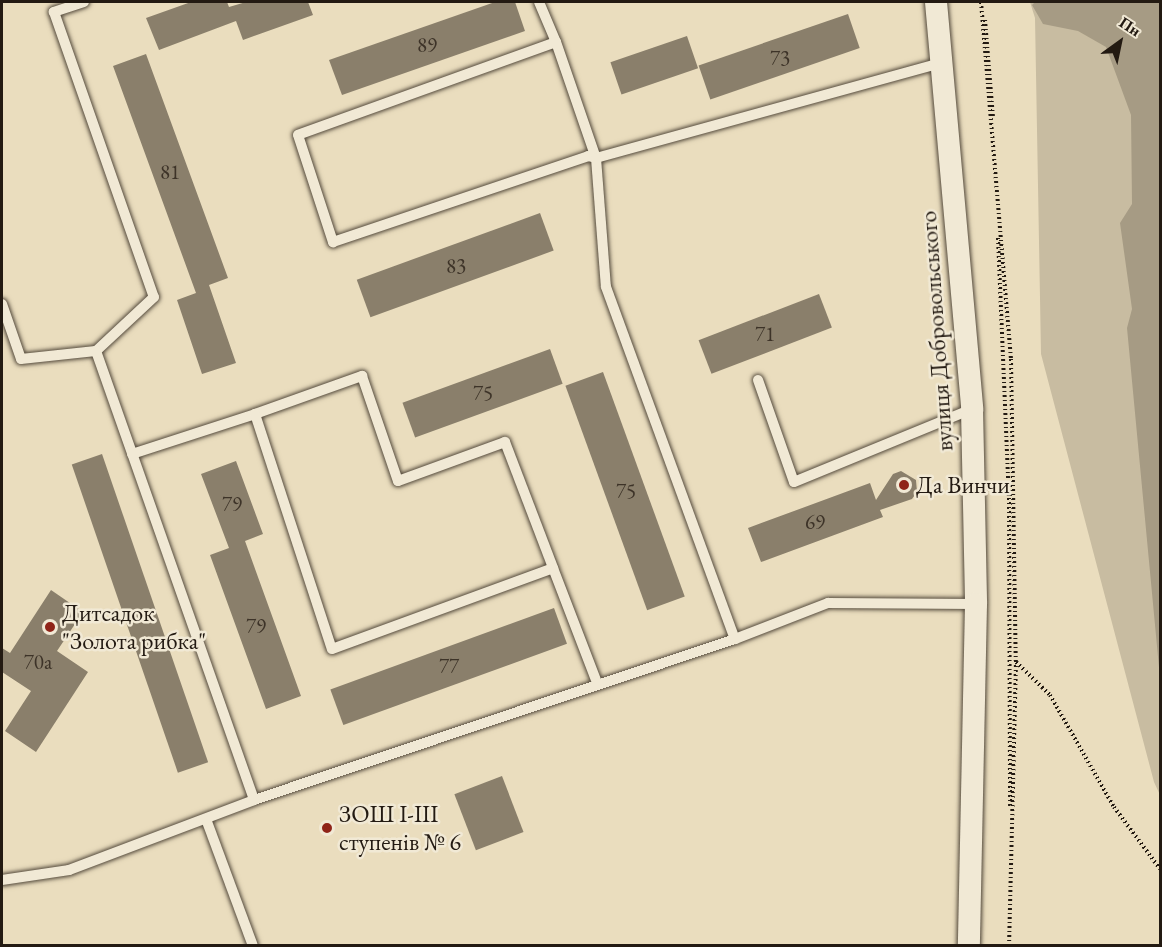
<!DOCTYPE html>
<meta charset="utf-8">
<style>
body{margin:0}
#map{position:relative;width:1162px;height:947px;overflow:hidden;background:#eaddbe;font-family:"EB Garamond",serif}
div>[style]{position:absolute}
.green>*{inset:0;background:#c8bca1}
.water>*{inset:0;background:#a69b84}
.building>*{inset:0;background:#8a7f6b;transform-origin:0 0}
.path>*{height:4px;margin-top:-2px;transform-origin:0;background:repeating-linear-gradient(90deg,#231a12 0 1.5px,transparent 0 4.5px)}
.roads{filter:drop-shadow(0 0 2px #554b3d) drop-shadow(0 0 2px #554b3d)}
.service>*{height:10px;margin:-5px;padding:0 5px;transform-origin:5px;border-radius:5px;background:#f1e9d5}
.minor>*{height:22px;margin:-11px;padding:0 11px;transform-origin:11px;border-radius:11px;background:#f1e9d5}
.dots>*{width:16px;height:16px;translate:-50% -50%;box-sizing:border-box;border:3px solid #f1e9d5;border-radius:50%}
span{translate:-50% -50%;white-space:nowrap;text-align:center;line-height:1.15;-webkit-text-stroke:5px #f1e9d5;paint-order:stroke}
.number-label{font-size:21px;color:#3d3328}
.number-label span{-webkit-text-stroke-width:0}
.street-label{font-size:24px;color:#231a12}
.poi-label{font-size:24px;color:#231a12}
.left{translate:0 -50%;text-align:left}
.frame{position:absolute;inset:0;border:3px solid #231a12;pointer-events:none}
.north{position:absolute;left:1090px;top:12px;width:60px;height:60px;-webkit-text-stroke:4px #f1e9d5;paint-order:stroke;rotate:33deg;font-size:16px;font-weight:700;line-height:24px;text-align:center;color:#231a12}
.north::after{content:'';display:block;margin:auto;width:21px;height:27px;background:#231a12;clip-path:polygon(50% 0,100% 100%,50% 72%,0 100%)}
</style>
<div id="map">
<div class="green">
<i style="clip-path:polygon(1030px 2px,1160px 2px,1160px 795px,1154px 782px,1041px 354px,1035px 18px)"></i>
</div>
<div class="water">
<i style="clip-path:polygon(1035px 2px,1160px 2px,1160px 678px,1127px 328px,1132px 309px,1120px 223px,1132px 204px,1131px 115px,1106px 47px,1078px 31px,1043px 24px,1032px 5px)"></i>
</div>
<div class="building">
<i style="clip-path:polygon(191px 2px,227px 2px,229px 7px,246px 2px,308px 2px,313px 15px,243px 40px,236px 21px,159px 50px,146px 18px)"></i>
<i style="clip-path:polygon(495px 2px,515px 2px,525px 31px,342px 95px,329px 60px)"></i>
<i style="left:848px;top:14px;width:36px;height:158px;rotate:71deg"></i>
<i style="left:687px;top:36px;width:34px;height:81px;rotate:71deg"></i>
<i style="clip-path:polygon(146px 54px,228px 278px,209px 285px,236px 363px,202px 374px,177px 300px,196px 293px,113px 66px)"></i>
<i style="left:540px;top:213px;width:40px;height:195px;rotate:70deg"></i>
<i style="left:819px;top:294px;width:36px;height:129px;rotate:69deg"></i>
<i style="left:550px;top:349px;width:37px;height:157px;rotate:70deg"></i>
<i style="left:603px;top:372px;width:239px;height:40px;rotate:70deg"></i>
<i style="left:102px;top:454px;width:326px;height:32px;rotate:71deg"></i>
<i style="clip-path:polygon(236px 461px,263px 534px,245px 541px,301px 696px,266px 709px,210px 555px,229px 548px,201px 474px)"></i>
<i style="clip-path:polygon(901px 471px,916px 480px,917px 492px,912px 499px,880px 510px,883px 517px,761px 562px,748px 528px,870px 483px,876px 500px,893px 474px)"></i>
<i style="clip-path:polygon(51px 590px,83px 612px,57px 651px,88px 672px,36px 752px,5px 731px,31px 691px,2px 672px,2px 648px,10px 653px)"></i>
<i style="left:554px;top:608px;width:38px;height:238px;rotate:70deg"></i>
<i style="left:502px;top:776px;width:60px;height:51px;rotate:69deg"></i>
</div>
<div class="path">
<i style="left:981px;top:2px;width:358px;rotate:85.2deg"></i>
<i style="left:1011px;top:359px;width:302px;rotate:89.1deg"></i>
<i style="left:1016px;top:661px;width:285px;rotate:91.4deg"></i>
<i style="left:985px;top:20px;width:97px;rotate:85.3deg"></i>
<i style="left:998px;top:238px;width:260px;rotate:87.6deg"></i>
<i style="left:1009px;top:498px;width:309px;rotate:89.8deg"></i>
<i style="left:1016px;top:662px;width:47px;rotate:44.1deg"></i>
<i style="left:1050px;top:695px;width:129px;rotate:60.3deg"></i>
<i style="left:1114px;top:807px;width:77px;rotate:53.4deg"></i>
</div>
<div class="roads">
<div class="service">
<i style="left:84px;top:2px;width:32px;rotate:162deg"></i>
<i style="left:54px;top:12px;width:302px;rotate:70.7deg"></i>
<i style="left:154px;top:297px;width:79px;rotate:137deg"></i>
<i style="left:539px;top:2px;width:43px;rotate:67deg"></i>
<i style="left:556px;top:42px;width:274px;rotate:160.2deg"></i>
<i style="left:298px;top:135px;width:113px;rotate:71.9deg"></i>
<i style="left:333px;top:242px;width:269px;rotate:-18.6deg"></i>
<i style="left:588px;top:156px;width:8px;rotate:14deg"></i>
<i style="left:596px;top:158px;width:359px;rotate:-15.4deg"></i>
<i style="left:556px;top:42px;width:123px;rotate:71deg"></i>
<i style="left:596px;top:158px;width:129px;rotate:85.6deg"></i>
<i style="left:606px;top:287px;width:375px;rotate:69.9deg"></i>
<i style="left:2px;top:304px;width:58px;rotate:70.9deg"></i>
<i style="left:21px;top:359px;width:75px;rotate:-6.1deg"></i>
<i style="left:96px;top:351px;width:476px;rotate:70.6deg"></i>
<i style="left:758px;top:380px;width:108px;rotate:70.6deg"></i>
<i style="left:794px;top:482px;width:192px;rotate:-22.3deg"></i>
<i style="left:255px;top:414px;width:114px;rotate:-19.6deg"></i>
<i style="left:362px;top:376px;width:111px;rotate:71.1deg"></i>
<i style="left:398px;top:481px;width:114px;rotate:-20deg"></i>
<i style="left:505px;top:442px;width:135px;rotate:69.1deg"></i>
<i style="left:132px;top:454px;width:129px;rotate:-18deg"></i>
<i style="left:255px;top:414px;width:247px;rotate:71.9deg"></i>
<i style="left:332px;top:649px;width:235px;rotate:-20.1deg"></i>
<i style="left:553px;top:568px;width:125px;rotate:69deg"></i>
<i style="left:206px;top:819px;width:135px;rotate:69.7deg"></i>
<i style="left:2px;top:880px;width:68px;rotate:-8.5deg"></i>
<i style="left:69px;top:870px;width:198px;rotate:-20.7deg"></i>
<i style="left:254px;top:800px;width:507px;rotate:-18.51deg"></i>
<i style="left:735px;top:639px;width:100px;rotate:-21.2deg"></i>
<i style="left:828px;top:603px;width:148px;rotate:0.4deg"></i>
</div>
<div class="minor">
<i style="left:936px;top:2px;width:409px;rotate:84.9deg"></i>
<i style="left:972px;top:409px;width:195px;rotate:88.8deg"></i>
<i style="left:976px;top:604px;width:342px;rotate:91.2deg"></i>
</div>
</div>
<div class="dots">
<i style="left:904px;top:485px;background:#8f2418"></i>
<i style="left:50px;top:627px;background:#8f2418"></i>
<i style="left:327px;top:828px;background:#8f2418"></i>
</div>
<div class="number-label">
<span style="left:427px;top:45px">89</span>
<span style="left:780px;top:58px">73</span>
<span style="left:170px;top:172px">81</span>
<span style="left:456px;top:266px">83</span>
<span style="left:765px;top:334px">71</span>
<span style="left:483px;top:393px">75</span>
<span style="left:626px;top:491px">75</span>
<span style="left:232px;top:504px">79</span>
<span style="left:815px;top:522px">69</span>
<span style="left:256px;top:626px">79</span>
<span style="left:38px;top:662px">70а</span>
<span style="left:449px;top:666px">77</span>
</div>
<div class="street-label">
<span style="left:936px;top:331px;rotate:-94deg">вулиця Добровольського</span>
</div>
<div class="poi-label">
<span class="left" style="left:916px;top:485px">Да Винчи</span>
<span class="left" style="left:62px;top:627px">Дитсадок<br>"Золота рибка"</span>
<span class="left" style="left:339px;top:828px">ЗОШ І-ІІІ<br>ступенів № 6</span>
</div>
<div class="frame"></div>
<div class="north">Пн</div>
</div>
